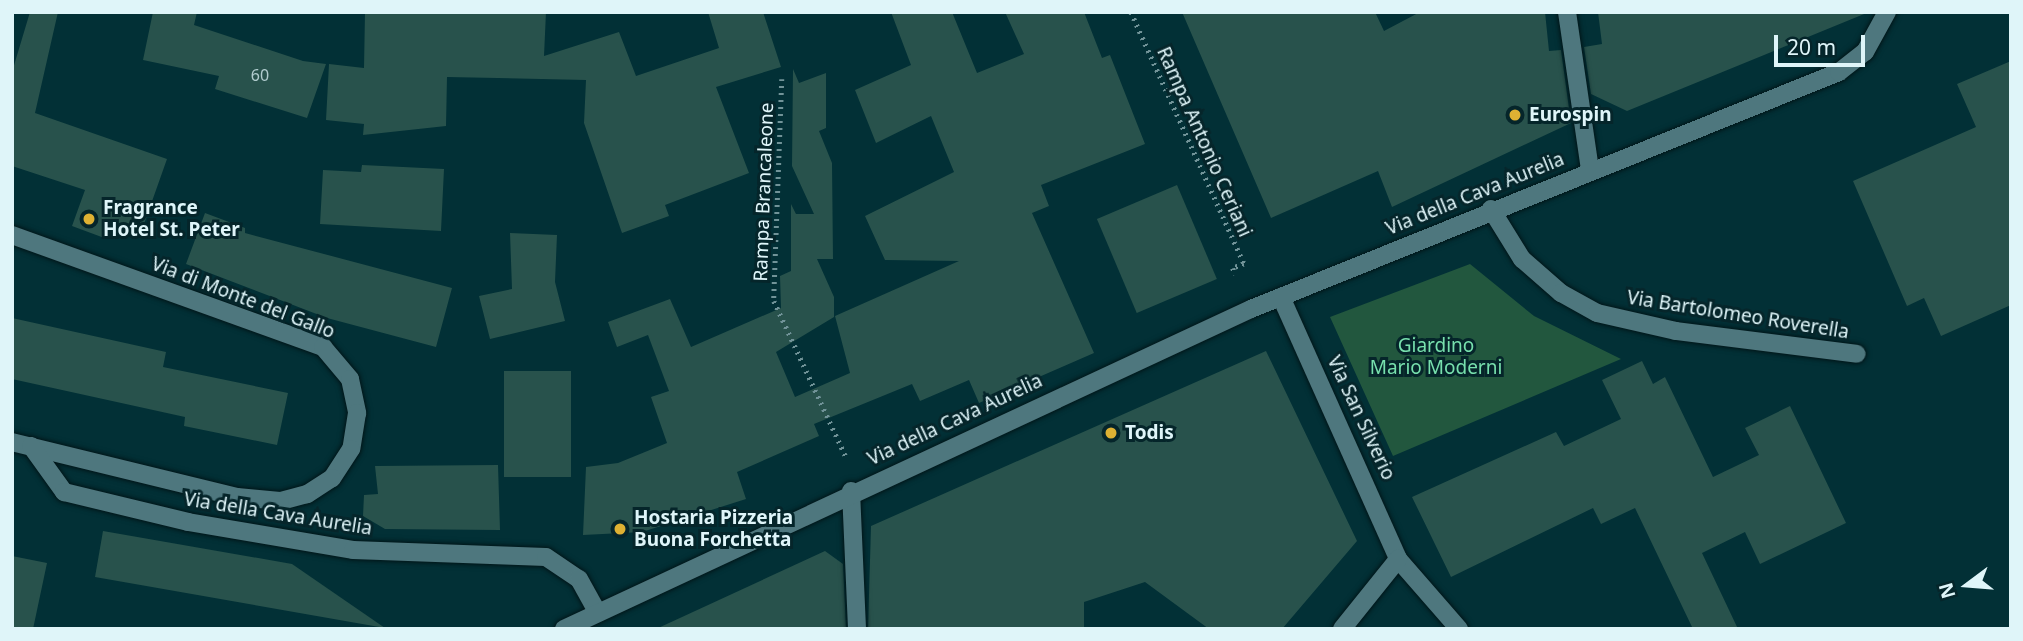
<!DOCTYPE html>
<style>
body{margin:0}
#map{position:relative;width:2023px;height:641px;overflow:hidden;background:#023036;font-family:"Noto Sans",sans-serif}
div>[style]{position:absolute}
.green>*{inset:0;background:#22573e}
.building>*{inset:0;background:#28524c;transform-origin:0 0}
.path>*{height:4.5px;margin-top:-2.25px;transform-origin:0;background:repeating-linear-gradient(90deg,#719398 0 2px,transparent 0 7px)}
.roads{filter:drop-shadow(0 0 2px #021619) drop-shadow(0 0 2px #021619)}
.minor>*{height:18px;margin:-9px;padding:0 9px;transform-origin:9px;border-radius:9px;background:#4e777e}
.dots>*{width:19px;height:19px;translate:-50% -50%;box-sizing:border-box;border:4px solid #05252a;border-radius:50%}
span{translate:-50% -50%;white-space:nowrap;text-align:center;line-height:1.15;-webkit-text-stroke:6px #05252a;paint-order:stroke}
.number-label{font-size:16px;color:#b1ccce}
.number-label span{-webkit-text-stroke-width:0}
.poi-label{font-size:19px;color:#dff5f9;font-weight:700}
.left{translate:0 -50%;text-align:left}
.street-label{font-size:19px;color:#dff5f9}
.park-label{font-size:19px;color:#77e0ad}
.frame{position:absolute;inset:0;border:14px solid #dff5f9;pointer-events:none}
.north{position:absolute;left:1932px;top:550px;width:70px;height:70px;-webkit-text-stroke:5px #05252a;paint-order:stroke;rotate:254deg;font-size:19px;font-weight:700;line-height:28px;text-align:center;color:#dff5f9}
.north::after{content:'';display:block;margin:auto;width:24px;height:32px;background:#dff5f9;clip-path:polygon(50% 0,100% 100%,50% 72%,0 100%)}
.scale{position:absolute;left:1774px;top:35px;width:91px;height:32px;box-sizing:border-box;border:4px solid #dff5f9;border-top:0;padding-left:9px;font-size:21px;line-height:24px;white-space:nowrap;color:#dff5f9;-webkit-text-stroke:5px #05252a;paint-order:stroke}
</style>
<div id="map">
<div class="green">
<i style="clip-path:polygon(1470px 264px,1534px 316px,1621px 359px,1393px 456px,1330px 317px)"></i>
</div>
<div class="building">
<i style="clip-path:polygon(30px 12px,58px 12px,35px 113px,167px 159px,139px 238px,111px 228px,107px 239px,72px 226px,85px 190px,12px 166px,12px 72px)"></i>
<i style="clip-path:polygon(153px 12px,197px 12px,194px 25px,303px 61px,326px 64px,307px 118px,215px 89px,219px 76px,143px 60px)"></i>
<i style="clip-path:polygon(365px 12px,546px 12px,544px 56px,619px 32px,636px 76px,719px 48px,708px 12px,763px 12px,781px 67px,716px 87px,749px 173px,665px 205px,669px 216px,622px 233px,584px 123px,586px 80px,447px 77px,446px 126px,363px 135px,364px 124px,326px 120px,329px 64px,364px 68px)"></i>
<i style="clip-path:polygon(891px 12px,952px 12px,977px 73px,1024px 54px,1005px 12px,1084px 12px,1102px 58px,1110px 55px,1145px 144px,1041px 185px,1049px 206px,1032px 213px,1094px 353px,979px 403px,969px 380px,920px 401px,912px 384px,814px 424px,819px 436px,737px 472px,746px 499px,642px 532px,583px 535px,586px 467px,618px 463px,667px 443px,651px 397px,669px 391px,648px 335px,617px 347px,608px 322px,670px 299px,691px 347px,781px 308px,780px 276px,791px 271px,791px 204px,796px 214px,814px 214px,792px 166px,793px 69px,799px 83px,826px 73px,826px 128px,819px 131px,832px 163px,833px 259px,817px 259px,834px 297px,834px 317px,776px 352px,795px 397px,850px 373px,835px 316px,959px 261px,885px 260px,865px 216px,954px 172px,931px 116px,876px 143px,855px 90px,911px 65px)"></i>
<i style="clip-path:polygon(1182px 12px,1375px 12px,1384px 31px,1420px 12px,1545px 12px,1549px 51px,1561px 50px,1571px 123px,1392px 207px,1378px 171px,1271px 218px)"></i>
<i style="clip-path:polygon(1598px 12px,1869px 12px,1627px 111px,1591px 94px,1584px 47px,1602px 44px)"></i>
<i style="clip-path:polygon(2011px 61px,2011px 305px,1941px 336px,1924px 298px,1907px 306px,1853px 181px,1976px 127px,1957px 84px)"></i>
<i style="clip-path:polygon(362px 165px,444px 169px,441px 231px,320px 224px,323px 170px,361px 172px)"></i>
<i style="left:1177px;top:185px;width:102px;height:87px;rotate:67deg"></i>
<i style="clip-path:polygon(205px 213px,245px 228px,245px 233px,452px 288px,436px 347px,327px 318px,186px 264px)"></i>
<i style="clip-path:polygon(510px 233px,557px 235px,555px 282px,565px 321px,490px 339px,479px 296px,512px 289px)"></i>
<i style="clip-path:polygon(12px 318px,166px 352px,163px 367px,288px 393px,277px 445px,184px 426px,185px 417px,12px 379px)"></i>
<i style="clip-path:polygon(1266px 351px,1357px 541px,1282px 629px,1209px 629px,1145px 582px,1084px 602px,1084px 629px,868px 629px,871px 526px)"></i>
<i style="clip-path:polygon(1642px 361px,1653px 384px,1665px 377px,1713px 477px,1759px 455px,1745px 428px,1790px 406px,1846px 523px,1760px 564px,1745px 532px,1702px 553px,1738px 629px,1693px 629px,1635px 508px,1601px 524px,1593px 508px,1451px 577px,1412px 497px,1556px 432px,1564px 446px,1621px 419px,1602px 380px)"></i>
<i style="left:504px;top:371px;width:67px;height:106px"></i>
<i style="clip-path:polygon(498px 465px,500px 530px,385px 529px,363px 516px,364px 495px,378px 494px,375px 466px)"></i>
<i style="clip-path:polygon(103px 531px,292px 564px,385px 628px,95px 577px)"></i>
<i style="clip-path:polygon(825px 551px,843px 564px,846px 629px,656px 629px)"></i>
<i style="clip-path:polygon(12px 556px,47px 563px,33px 629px,12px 629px)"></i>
</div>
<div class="path">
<i style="left:1131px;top:12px;width:276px;rotate:65.8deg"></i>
<i style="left:1244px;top:264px;width:12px;rotate:160deg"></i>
<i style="left:1233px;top:268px;width:7px;rotate:74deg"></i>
<i style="left:782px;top:79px;width:222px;rotate:92.1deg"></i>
<i style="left:774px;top:301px;width:172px;rotate:65.2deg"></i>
</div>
<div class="roads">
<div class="minor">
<i style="left:1567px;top:12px;width:160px;rotate:81.7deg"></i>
<i style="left:1491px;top:209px;width:59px;rotate:58.2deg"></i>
<i style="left:1522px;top:259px;width:52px;rotate:41.1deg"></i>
<i style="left:1561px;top:293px;width:41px;rotate:29.1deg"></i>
<i style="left:1597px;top:313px;width:81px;rotate:12.8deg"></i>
<i style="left:1676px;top:331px;width:182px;rotate:7.2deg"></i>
<i style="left:12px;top:235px;width:331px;rotate:19.8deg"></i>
<i style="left:323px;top:347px;width:42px;rotate:49.8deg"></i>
<i style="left:350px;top:379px;width:35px;rotate:78deg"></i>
<i style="left:357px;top:413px;width:36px;rotate:99deg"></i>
<i style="left:351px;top:449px;width:35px;rotate:123deg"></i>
<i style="left:332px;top:478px;width:30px;rotate:147deg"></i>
<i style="left:307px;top:494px;width:28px;rotate:165deg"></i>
<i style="left:280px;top:501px;width:43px;rotate:-174.7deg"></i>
<i style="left:237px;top:497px;width:232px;rotate:-166.3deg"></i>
<i style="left:1281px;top:297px;width:287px;rotate:65.9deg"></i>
<i style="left:1398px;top:559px;width:93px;rotate:48.9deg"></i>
<i style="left:31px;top:446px;width:57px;rotate:54.3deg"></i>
<i style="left:64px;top:492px;width:128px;rotate:13.6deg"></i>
<i style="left:188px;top:522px;width:167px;rotate:9.6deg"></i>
<i style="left:353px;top:550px;width:193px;rotate:2.1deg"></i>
<i style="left:546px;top:557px;width:40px;rotate:34deg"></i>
<i style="left:579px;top:579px;width:38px;rotate:61deg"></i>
<i style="left:851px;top:491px;width:138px;rotate:87.5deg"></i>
<i style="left:564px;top:629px;width:758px;rotate:-24.98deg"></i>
<i style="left:1251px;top:309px;width:634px;rotate:-21.95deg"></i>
<i style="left:1839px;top:72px;width:33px;rotate:-38deg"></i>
<i style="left:1865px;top:52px;width:46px;rotate:-61.2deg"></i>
<i style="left:1342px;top:629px;width:90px;rotate:-51.3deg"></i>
</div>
</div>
<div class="dots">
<i style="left:1515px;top:115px;background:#deb133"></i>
<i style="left:89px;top:219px;background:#deb133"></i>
<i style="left:1111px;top:433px;background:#deb133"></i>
<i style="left:620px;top:529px;background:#deb133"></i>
</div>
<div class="number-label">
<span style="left:260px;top:75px">60</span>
</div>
<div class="poi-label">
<span class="left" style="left:1529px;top:115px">Eurospin</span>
<span class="left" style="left:103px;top:219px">Fragrance<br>Hotel St. Peter</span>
<span class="left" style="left:1125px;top:433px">Todis</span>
<span class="left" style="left:634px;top:529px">Hostaria Pizzeria<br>Buona Forchetta</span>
</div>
<div class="street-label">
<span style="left:1204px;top:142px;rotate:66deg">Rampa Antonio Ceriani</span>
<span style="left:764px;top:192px;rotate:-88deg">Rampa Brancaleone</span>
<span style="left:1475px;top:194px;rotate:-22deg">Via della Cava Aurelia</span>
<span style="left:243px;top:298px;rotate:21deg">Via di Monte del Gallo</span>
<span style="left:1738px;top:315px;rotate:9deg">Via Bartolomeo Roverella</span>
<span style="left:1361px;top:418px;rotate:65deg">Via San Silverio</span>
<span style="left:955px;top:420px;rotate:-25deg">Via della Cava Aurelia</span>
<span style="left:278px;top:514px;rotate:9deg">Via della Cava Aurelia</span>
</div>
<div class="park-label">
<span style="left:1436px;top:357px">Giardino<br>Mario Moderni</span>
</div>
<div class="frame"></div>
<div class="north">N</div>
<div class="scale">20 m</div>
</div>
